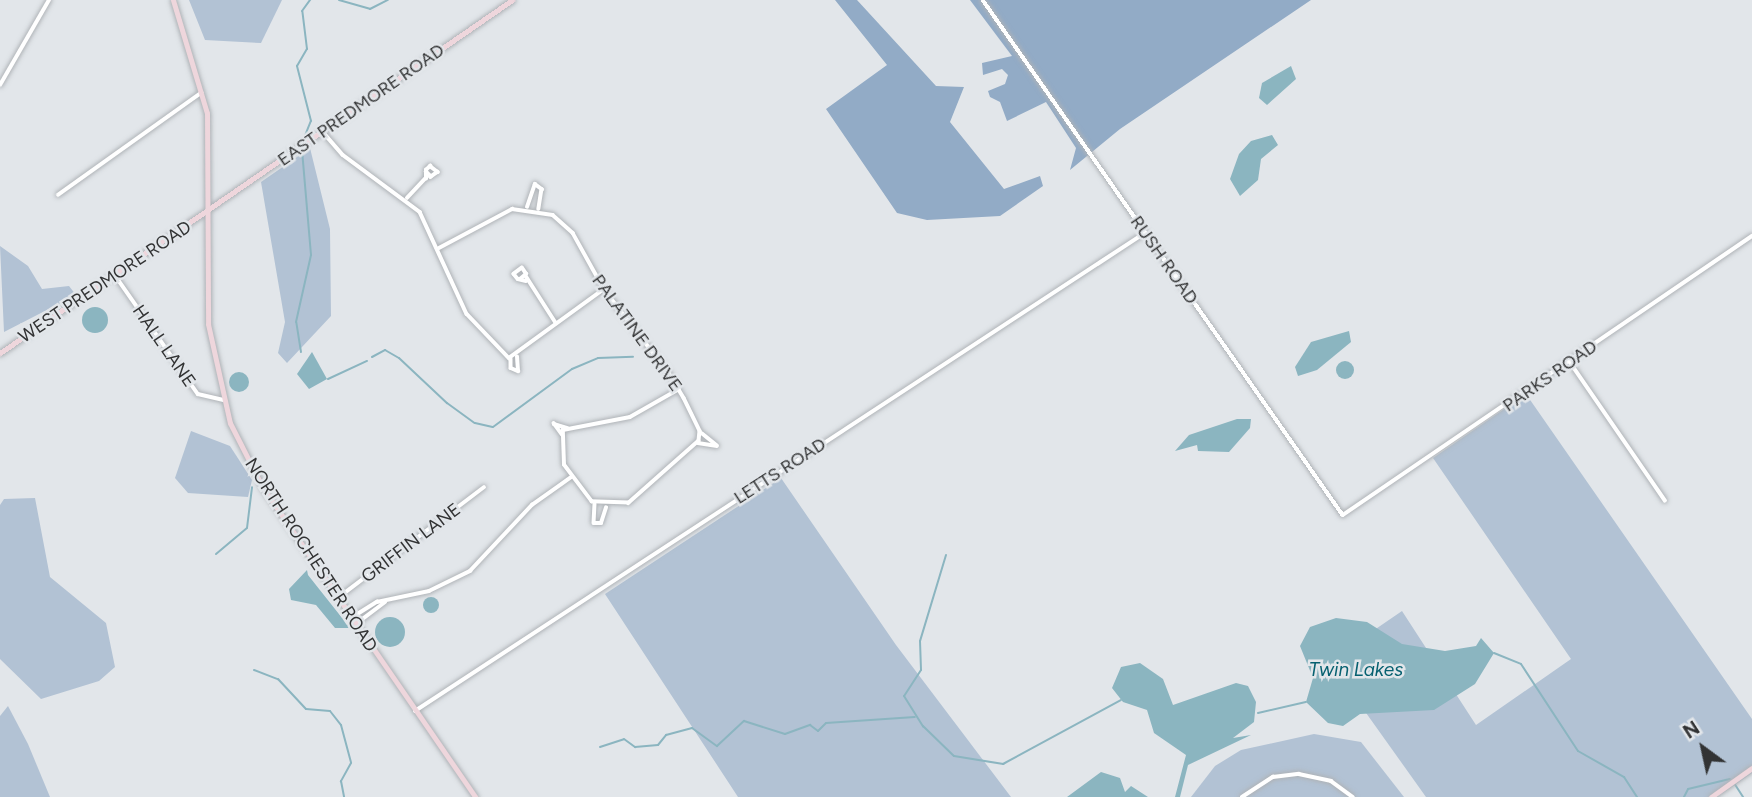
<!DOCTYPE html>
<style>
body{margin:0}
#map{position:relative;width:1752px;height:797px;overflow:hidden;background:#e2e6ea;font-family:Figtree,sans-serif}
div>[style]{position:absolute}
.green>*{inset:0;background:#b2c2d4}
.forest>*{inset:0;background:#92abc6}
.water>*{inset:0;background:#8bb5c0}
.round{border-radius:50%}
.stream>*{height:2px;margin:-1px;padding:0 1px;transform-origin:1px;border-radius:1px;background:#8bb5c0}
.roads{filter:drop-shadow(0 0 2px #afb3b7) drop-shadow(0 0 2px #afb3b7)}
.street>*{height:3.5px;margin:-1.75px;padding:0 1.75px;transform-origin:1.75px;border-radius:1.75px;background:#fff}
.secondary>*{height:5px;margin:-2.5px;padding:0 2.5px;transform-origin:2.5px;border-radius:2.5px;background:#eed6dc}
span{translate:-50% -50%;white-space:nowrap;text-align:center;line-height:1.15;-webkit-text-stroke:5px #e2e6ea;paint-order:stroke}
.street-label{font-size:18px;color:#323334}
.water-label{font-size:19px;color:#066070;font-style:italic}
.north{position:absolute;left:1668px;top:713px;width:70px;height:70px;-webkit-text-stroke:5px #e2e6ea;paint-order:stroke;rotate:327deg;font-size:19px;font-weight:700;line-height:28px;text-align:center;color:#323334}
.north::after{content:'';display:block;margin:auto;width:24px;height:32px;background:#323334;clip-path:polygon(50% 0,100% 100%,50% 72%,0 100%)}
</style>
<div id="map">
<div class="green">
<i style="clip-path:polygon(189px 0,282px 0,261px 43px,205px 40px)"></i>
<i style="clip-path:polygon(310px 148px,330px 229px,331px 316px,287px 363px,278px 353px,285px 322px,261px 182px)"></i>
<i style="clip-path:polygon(0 246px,28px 266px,42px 289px,69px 286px,76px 295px,4px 332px)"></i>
<i style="clip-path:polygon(1526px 394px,1752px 719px,1752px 773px,1717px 797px,1426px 797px,1329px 661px,1402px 611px,1476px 725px,1571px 659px,1433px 458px)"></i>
<i style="clip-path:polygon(191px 431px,230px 446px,252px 480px,248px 497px,188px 493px,175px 478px)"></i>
<i style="clip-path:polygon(781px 478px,896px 645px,1011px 797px,738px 797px,605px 594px)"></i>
<i style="clip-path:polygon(35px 498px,50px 577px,106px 623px,115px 667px,99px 681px,41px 699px,0 659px,0 505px,4px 499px)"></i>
<i style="clip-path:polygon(8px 706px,28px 744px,50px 797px,0 797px,0 716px)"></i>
<i style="clip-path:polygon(1314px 734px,1361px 742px,1404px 797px,1191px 797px,1215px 766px,1241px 750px)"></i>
</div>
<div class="forest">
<i style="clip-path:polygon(835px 0,857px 0,936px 86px,964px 87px,950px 122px,1004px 189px,1040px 176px,1043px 186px,1000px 216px,927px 220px,897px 213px,826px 109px,887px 65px)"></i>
<i style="clip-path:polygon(970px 0,1311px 0,1120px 129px,1070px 170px,1076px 148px,1046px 102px,1007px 121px,1000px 102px,990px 97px,988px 91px,1005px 84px,1008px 75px,1002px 69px,983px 75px,982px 63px,1012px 56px)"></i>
</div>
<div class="water">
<i style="clip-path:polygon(1291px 66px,1296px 79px,1267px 105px,1259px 98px,1262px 83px)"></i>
<i style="clip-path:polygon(1272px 135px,1278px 145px,1261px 159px,1258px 180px,1240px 196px,1230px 179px,1239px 154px,1251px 141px)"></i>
<i class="round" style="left:82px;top:307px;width:26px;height:26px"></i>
<i style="clip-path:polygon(1349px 331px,1351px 342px,1317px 370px,1298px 376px,1295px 367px,1311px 342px)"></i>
<i style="clip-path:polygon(312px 352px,327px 379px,309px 389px,297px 374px)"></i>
<i class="round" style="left:1336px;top:361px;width:18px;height:18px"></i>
<i class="round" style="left:229px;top:372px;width:20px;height:20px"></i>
<i style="clip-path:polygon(1237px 419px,1251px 419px,1250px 428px,1229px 452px,1198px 451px,1197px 445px,1175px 451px,1189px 435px)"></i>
<i style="clip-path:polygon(307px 570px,308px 575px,350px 628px,335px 628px,316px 605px,291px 600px,289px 589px)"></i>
<i class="round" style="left:423px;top:597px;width:16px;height:16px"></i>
<i class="round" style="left:375px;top:617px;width:30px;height:30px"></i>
<i style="clip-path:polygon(1336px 618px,1367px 622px,1402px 644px,1445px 651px,1476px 646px,1481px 638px,1494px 653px,1475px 684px,1434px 710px,1360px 714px,1343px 726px,1328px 723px,1306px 702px,1313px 678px,1300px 646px,1310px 627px)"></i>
<i style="clip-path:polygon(1140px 663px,1163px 679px,1173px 705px,1236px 683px,1248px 686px,1256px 702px,1254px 722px,1233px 738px,1251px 735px,1188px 765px,1180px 797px,1175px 797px,1186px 755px,1154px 733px,1147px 710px,1123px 702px,1112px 688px,1121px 667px)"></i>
<i style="clip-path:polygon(1101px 772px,1120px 778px,1125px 792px,1131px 786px,1148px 797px,1067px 797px)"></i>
</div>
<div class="stream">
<i style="left:339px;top:0;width:32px;rotate:16deg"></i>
<i style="left:370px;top:9px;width:20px;rotate:-27deg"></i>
<i style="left:302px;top:143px;width:24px;rotate:-68deg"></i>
<i style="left:311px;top:121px;width:57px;rotate:-104.3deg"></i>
<i style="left:297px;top:66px;width:20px;rotate:-60deg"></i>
<i style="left:307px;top:49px;width:38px;rotate:-97deg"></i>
<i style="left:302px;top:11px;width:14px;rotate:-54deg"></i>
<i style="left:301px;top:352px;width:30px;rotate:-99deg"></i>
<i style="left:296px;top:322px;width:69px;rotate:-77.4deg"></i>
<i style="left:311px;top:255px;width:105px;rotate:-94.9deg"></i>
<i style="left:372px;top:357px;width:15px;rotate:-28deg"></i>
<i style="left:385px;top:350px;width:16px;rotate:30deg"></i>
<i style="left:399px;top:358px;width:66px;rotate:43.2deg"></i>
<i style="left:447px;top:403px;width:34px;rotate:36deg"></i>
<i style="left:475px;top:423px;width:18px;rotate:13deg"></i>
<i style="left:493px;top:427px;width:98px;rotate:-36.3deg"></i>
<i style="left:572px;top:369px;width:28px;rotate:-23deg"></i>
<i style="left:598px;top:358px;width:35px;rotate:-2deg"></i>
<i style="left:328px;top:379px;width:43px;rotate:-24.8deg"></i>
<i style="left:216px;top:554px;width:40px;rotate:-40deg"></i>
<i style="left:247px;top:528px;width:41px;rotate:-83deg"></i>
<i style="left:946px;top:555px;width:90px;rotate:106.8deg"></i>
<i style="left:920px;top:641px;width:29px;rotate:88deg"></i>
<i style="left:921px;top:670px;width:31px;rotate:123deg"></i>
<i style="left:904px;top:696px;width:36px;rotate:58deg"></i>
<i style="left:923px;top:726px;width:43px;rotate:44.1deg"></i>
<i style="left:954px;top:756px;width:50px;rotate:9.3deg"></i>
<i style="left:1003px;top:764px;width:134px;rotate:-28.5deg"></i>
<i style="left:1494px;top:653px;width:29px;rotate:22deg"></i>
<i style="left:1521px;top:664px;width:104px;rotate:56.8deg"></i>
<i style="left:1578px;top:751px;width:53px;rotate:29.5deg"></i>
<i style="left:1624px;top:777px;width:24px;rotate:57deg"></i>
<i style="left:254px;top:670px;width:26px;rotate:21deg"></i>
<i style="left:278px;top:679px;width:41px;rotate:47deg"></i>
<i style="left:306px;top:709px;width:24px;rotate:5deg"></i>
<i style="left:330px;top:711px;width:18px;rotate:52deg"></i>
<i style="left:341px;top:725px;width:39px;rotate:75deg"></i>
<i style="left:351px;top:763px;width:21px;rotate:119deg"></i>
<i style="left:341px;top:781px;width:16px;rotate:79deg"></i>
<i style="left:1258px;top:713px;width:49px;rotate:-12.9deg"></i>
<i style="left:600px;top:747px;width:25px;rotate:-18deg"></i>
<i style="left:624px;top:739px;width:14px;rotate:36deg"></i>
<i style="left:635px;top:747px;width:23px;rotate:-5deg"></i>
<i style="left:658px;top:745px;width:13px;rotate:-51deg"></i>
<i style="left:666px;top:735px;width:27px;rotate:-15deg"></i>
<i style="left:692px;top:728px;width:31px;rotate:36deg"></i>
<i style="left:717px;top:746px;width:37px;rotate:-43deg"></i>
<i style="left:744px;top:721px;width:43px;rotate:17.6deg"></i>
<i style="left:785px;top:734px;width:27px;rotate:-20deg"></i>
<i style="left:810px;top:725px;width:10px;rotate:37deg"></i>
<i style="left:818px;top:731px;width:11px;rotate:-45deg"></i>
<i style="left:826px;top:723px;width:89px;rotate:-3.9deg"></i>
<i style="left:1734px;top:783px;width:17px;rotate:57deg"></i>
<i style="left:1684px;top:797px;width:9px;rotate:-63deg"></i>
<i style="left:1688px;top:789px;width:43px;rotate:-13.4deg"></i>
</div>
<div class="roads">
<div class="street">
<i style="left:983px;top:0;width:628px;rotate:55.05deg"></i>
<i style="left:1343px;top:515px;width:495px;rotate:-34.3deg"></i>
<i style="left:0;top:85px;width:98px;rotate:-60deg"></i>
<i style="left:323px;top:132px;width:30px;rotate:49deg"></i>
<i style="left:343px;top:155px;width:96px;rotate:36.5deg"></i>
<i style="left:420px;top:212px;width:112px;rotate:65.3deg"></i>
<i style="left:467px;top:314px;width:61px;rotate:46.3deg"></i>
<i style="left:509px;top:358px;width:117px;rotate:-36deg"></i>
<i style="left:426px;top:179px;width:9px;rotate:-90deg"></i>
<i style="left:426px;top:170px;width:6px;rotate:-45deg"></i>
<i style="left:430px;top:166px;width:10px;rotate:37deg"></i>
<i style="left:438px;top:172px;width:9px;rotate:144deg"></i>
<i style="left:431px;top:177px;width:7px;rotate:-135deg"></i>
<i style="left:58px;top:195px;width:176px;rotate:-35.5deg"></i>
<i style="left:407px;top:198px;width:26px;rotate:-47deg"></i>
<i style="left:527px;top:207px;width:24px;rotate:-71deg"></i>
<i style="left:535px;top:184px;width:9px;rotate:36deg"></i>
<i style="left:542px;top:189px;width:20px;rotate:99deg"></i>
<i style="left:439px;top:248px;width:83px;rotate:-28.1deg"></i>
<i style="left:512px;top:209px;width:41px;rotate:8.3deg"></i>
<i style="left:553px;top:215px;width:27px;rotate:42deg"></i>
<i style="left:573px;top:233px;width:64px;rotate:61deg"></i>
<i style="left:604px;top:289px;width:106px;rotate:52.3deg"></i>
<i style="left:669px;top:373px;width:29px;rotate:59deg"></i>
<i style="left:684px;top:398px;width:37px;rotate:64deg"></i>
<i style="left:700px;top:431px;width:10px;rotate:96deg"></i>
<i style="left:699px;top:441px;width:94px;rotate:138.5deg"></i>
<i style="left:629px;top:503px;width:37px;rotate:-178deg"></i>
<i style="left:592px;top:502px;width:46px;rotate:-127.1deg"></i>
<i style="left:564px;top:465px;width:35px;rotate:-92deg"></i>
<i style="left:563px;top:430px;width:68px;rotate:-11deg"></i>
<i style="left:630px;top:417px;width:56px;rotate:-29.7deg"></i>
<i style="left:115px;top:275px;width:145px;rotate:55.1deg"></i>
<i style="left:198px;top:394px;width:26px;rotate:13deg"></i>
<i style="left:526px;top:276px;width:56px;rotate:57.4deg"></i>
<i style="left:520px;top:279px;width:8px;rotate:-40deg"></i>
<i style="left:526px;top:274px;width:7px;rotate:-124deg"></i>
<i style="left:522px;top:268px;width:10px;rotate:143deg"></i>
<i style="left:514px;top:274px;width:6px;rotate:51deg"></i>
<i style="left:518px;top:279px;width:8px;rotate:14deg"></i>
<i style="left:511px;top:359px;width:9px;rotate:90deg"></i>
<i style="left:511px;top:368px;width:8px;rotate:23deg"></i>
<i style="left:518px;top:371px;width:14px;rotate:-94deg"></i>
<i style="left:1570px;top:362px;width:168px;rotate:55.5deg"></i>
<i style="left:562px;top:435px;width:14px;rotate:-126deg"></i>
<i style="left:554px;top:424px;width:14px;rotate:17deg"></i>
<i style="left:698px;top:443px;width:19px;rotate:9deg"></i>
<i style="left:717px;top:446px;width:19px;rotate:-141deg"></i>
<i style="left:595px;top:504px;width:19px;rotate:93deg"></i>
<i style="left:594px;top:523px;width:7px"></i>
<i style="left:601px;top:523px;width:16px;rotate:-72deg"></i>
<i style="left:338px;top:598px;width:183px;rotate:-37.2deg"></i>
<i style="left:351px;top:618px;width:31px;rotate:-32deg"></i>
<i style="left:377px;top:602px;width:53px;rotate:-11.9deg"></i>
<i style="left:429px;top:591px;width:46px;rotate:-26deg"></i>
<i style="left:470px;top:571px;width:91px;rotate:-46.8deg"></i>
<i style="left:532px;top:505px;width:47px;rotate:-35.4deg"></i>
<i style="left:356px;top:624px;width:36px;rotate:-37deg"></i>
<i style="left:415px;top:711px;width:873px;rotate:-33.22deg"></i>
<i style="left:1242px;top:797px;width:37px;rotate:-33deg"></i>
<i style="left:1273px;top:777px;width:26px;rotate:-7deg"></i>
<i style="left:1299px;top:774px;width:33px;rotate:12deg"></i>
<i style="left:1331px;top:781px;width:27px;rotate:36deg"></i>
</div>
<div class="secondary">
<i style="left:173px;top:0;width:118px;rotate:73.3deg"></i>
<i style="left:207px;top:113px;width:211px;rotate:89.7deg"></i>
<i style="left:208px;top:324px;width:101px;rotate:77.5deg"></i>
<i style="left:230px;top:423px;width:73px;rotate:63.1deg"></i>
<i style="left:263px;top:488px;width:375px;rotate:55.5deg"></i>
<i style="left:0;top:353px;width:622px;rotate:-34.58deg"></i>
<i style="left:1711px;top:797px;width:50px;rotate:-35.3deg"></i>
</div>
</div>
<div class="street-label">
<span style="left:361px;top:105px;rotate:-35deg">EAST PREDMORE ROAD</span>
<span style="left:1164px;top:260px;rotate:55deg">RUSH ROAD</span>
<span style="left:105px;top:282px;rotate:-34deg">WEST PREDMORE ROAD</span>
<span style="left:637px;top:333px;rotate:54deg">PALATINE DRIVE</span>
<span style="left:164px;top:346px;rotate:55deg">HALL LANE</span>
<span style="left:1550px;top:376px;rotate:-35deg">PARKS ROAD</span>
<span style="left:780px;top:471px;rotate:-33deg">LETTS ROAD</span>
<span style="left:411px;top:543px;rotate:-37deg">GRIFFIN LANE</span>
<span style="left:311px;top:555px;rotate:57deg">NORTH ROCHESTER ROAD</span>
</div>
<div class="water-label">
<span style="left:1356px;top:670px">Twin Lakes</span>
</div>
<div class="north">N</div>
</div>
